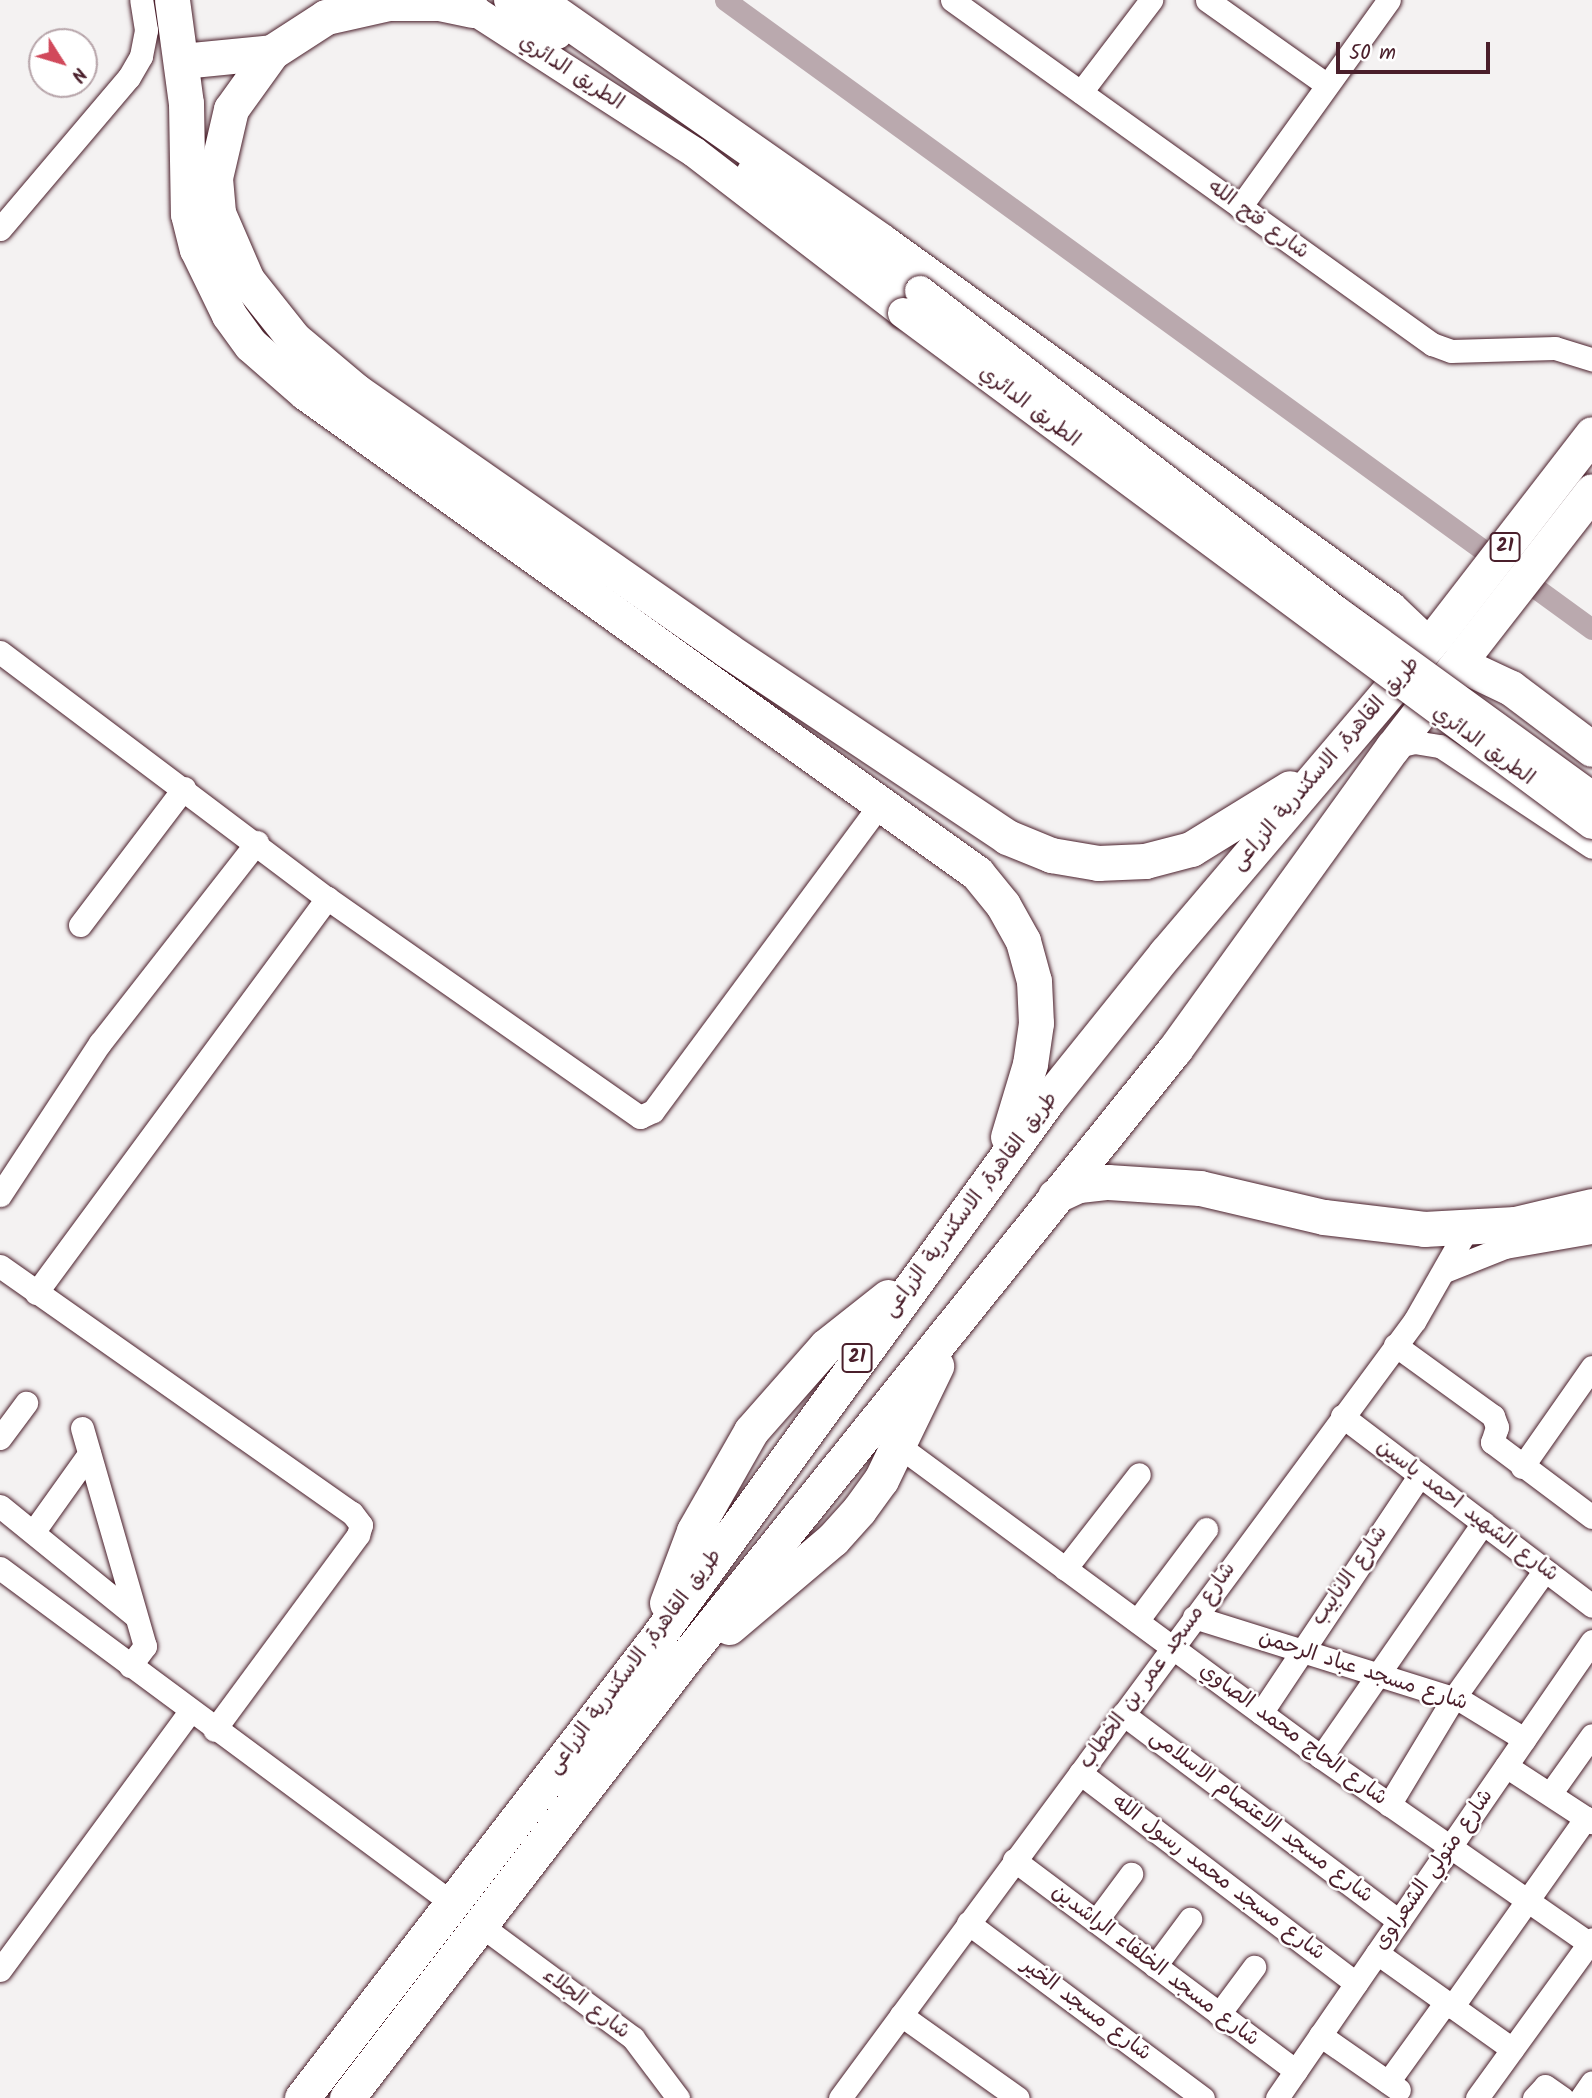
<!DOCTYPE html>
<meta charset="utf-8">
<style>
body{margin:0}
#map{position:relative;width:1592px;height:2098px;overflow:hidden;background:#f4f2f2;font-family:Kalam,"Playpen Sans Arabic",sans-serif}
div>[style]{position:absolute}
.canal>*{height:21px;margin:-10.5px;padding:0 10.5px;transform-origin:10.5px;border-radius:10.5px;background:#baa9ae}
.roads{filter:drop-shadow(0 0 2px #4a1f2b) drop-shadow(0 0 2px #4a1f2b)}
.minor>*{height:23px;margin:-11.5px;padding:0 11.5px;transform-origin:11.5px;border-radius:11.5px;background:#fff}
.major>*{height:30px;margin:-15px;padding:0 15px;transform-origin:15px;border-radius:15px;background:#fff}
.highway>*{height:35px;margin:-17.5px;padding:0 17.5px;transform-origin:17.5px;border-radius:17.5px;background:#fff}
.bridges{filter:drop-shadow(0 0 2px #4a1f2b) drop-shadow(0 0 2px #4a1f2b)}
.major-bridge>*{height:30px;margin:-15px;padding:0 15px;transform-origin:15px;border-radius:15px;background:#fff}
span{translate:-50% -50%;white-space:nowrap;text-align:center;line-height:1.15;-webkit-text-stroke:5px #fff;paint-order:stroke}
.shield-label span{padding:2px 5px;background:#fff;border:2px solid;border-radius:5px;-webkit-text-stroke-width:0}
.shield-label{font-size:19px;color:#4a1f2b;font-weight:700}
.street-label{font-size:21px;color:#4a1f2b}
.north{position:absolute;left:28px;top:28px;width:70px;height:70px;box-sizing:border-box;background:#fff;border:2px solid #b7a5aa;border-radius:50%;rotate:127deg;font-size:19px;font-weight:700;line-height:28px;text-align:center;color:#4a1f2b}
.north::after{content:'';display:block;margin:auto;width:24px;height:32px;background:#d1495b;clip-path:polygon(50% 0,100% 100%,50% 72%,0 100%)}
.scale{position:absolute;left:1336px;top:42px;width:154px;height:32px;box-sizing:border-box;border:4px solid #4a1f2b;border-top:0;padding-left:9px;font-size:21px;line-height:24px;white-space:nowrap;color:#4a1f2b;-webkit-text-stroke:5px #fff;paint-order:stroke}
</style>
<div id="map">
<div class="canal">
<i style="left:725px;top:0;width:1071px;rotate:35.96deg"></i>
</div>
<div class="roads">
<div class="minor">
<i style="left:952px;top:0;width:591px;rotate:35.63deg"></i>
<i style="left:1432px;top:344px;width:20px;rotate:20deg"></i>
<i style="left:1451px;top:351px;width:104px;rotate:-1.7deg"></i>
<i style="left:1555px;top:348px;width:39px;rotate:17deg"></i>
<i style="left:1207px;top:0;width:147px;rotate:35.3deg"></i>
<i style="left:1081px;top:92px;width:116px;rotate:-52.7deg"></i>
<i style="left:1240px;top:207px;width:255px;rotate:-54.3deg"></i>
<i style="left:0;top:229px;width:199px;rotate:-49.7deg"></i>
<i style="left:129px;top:77px;width:24px;rotate:-60deg"></i>
<i style="left:141px;top:56px;width:26px;rotate:-79deg"></i>
<i style="left:146px;top:30px;width:30px;rotate:-99deg"></i>
<i style="left:0;top:652px;width:409px;rotate:37deg"></i>
<i style="left:327px;top:898px;width:382px;rotate:35deg"></i>
<i style="left:640px;top:1117px;width:14px;rotate:-25deg"></i>
<i style="left:653px;top:1111px;width:385px;rotate:-53.5deg"></i>
<i style="left:1393px;top:747px;width:22px;rotate:-13deg"></i>
<i style="left:1414px;top:742px;width:26px;rotate:9deg"></i>
<i style="left:1440px;top:746px;width:182px;rotate:33.6deg"></i>
<i style="left:80px;top:925px;width:172px;rotate:-52.8deg"></i>
<i style="left:0;top:1195px;width:182px;rotate:-56.7deg"></i>
<i style="left:100px;top:1043px;width:255px;rotate:-52deg"></i>
<i style="left:0;top:1266px;width:430px;rotate:35.1deg"></i>
<i style="left:352px;top:1513px;width:15px;rotate:53deg"></i>
<i style="left:361px;top:1525px;width:10px;rotate:107deg"></i>
<i style="left:358px;top:1535px;width:242px;rotate:126.4deg"></i>
<i style="left:1447px;top:1270px;width:62px;rotate:-21.6deg"></i>
<i style="left:1505px;top:1247px;width:88px;rotate:-9.8deg"></i>
<i style="left:36px;top:1293px;width:491px;rotate:-53.6deg"></i>
<i style="left:1395px;top:1345px;width:121px;rotate:35.9deg"></i>
<i style="left:1493px;top:1416px;width:12px;rotate:70deg"></i>
<i style="left:1497px;top:1427px;width:16px;rotate:108deg"></i>
<i style="left:1492px;top:1442px;width:125px;rotate:36.9deg"></i>
<i style="left:1342px;top:1416px;width:314px;rotate:37.2deg"></i>
<i style="left:82px;top:1428px;width:227px;rotate:73.9deg"></i>
<i style="left:145px;top:1646px;width:25px;rotate:127deg"></i>
<i style="left:0;top:1438px;width:44px;rotate:-53.4deg"></i>
<i style="left:899px;top:1446px;width:524px;rotate:36.39deg"></i>
<i style="left:1321px;top:1757px;width:326px;rotate:34.8deg"></i>
<i style="left:1522px;top:1467px;width:122px;rotate:-55deg"></i>
<i style="left:0;top:1506px;width:173px;rotate:39.1deg"></i>
<i style="left:34px;top:1531px;width:95px;rotate:-54.5deg"></i>
<i style="left:0;top:1568px;width:563px;rotate:36.54deg"></i>
<i style="left:1065px;top:1569px;width:120px;rotate:-52.1deg"></i>
<i style="left:1194px;top:1617px;width:281px;rotate:17.4deg"></i>
<i style="left:1462px;top:1701px;width:73px;rotate:31.5deg"></i>
<i style="left:1137px;top:1621px;width:115px;rotate:-53.1deg"></i>
<i style="left:1261px;top:1713px;width:286px;rotate:-56.3deg"></i>
<i style="left:1123px;top:1714px;width:345px;rotate:36.9deg"></i>
<i style="left:1321px;top:1757px;width:285px;rotate:-55.3deg"></i>
<i style="left:1506px;top:1766px;width:103px;rotate:33.1deg"></i>
<i style="left:1080px;top:1773px;width:347px;rotate:37.3deg"></i>
<i style="left:1550px;top:1794px;width:72px;rotate:-54.6deg"></i>
<i style="left:1389px;top:1805px;width:124px;rotate:-58.9deg"></i>
<i style="left:1453px;top:1699px;width:158px;rotate:-54.5deg"></i>
<i style="left:1014px;top:1860px;width:352px;rotate:36.8deg"></i>
<i style="left:1096px;top:1921px;width:59px;rotate:-53.3deg"></i>
<i style="left:968px;top:1923px;width:293px;rotate:36.7deg"></i>
<i style="left:479px;top:1924px;width:192px;rotate:36.5deg"></i>
<i style="left:633px;top:2038px;width:75px;rotate:53.1deg"></i>
<i style="left:1377px;top:1953px;width:166px;rotate:35.4deg"></i>
<i style="left:1155px;top:1966px;width:59px;rotate:-53.3deg"></i>
<i style="left:0;top:1970px;width:321px;rotate:-53.7deg"></i>
<i style="left:1452px;top:2007px;width:232px;rotate:-54.7deg"></i>
<i style="left:1219px;top:2014px;width:59px;rotate:-53.3deg"></i>
<i style="left:901px;top:2015px;width:143px;rotate:35.4deg"></i>
<i style="left:1320px;top:2035px;width:96px;rotate:34.8deg"></i>
<i style="left:1388px;top:2082px;width:99px;rotate:-54.1deg"></i>
<i style="left:840px;top:2098px;width:967px;rotate:-53.53deg"></i>
<i style="left:1415px;top:1320px;width:105px;rotate:-60.3deg"></i>
<i style="left:1277px;top:2098px;width:555px;rotate:-55.42deg"></i>
<i style="left:1477px;top:2098px;width:196px;rotate:-54.1deg"></i>
<i style="left:1534px;top:2098px;width:16px;rotate:-47deg"></i>
<i style="left:1545px;top:2086px;width:21px;rotate:35deg"></i>
<i style="left:1581px;top:2098px;width:19px;rotate:-55deg"></i>
</div>
<div class="major">
<i style="left:458px;top:0;width:281px;rotate:32.8deg"></i>
<i style="left:694px;top:152px;width:264px;rotate:37.6deg"></i>
<i style="left:509px;top:0;width:59px;rotate:35.3deg"></i>
<i style="left:752px;top:172px;width:206px;rotate:35.3deg"></i>
</div>
<div class="highway">
<i style="left:172px;top:0;width:104px;rotate:82.3deg"></i>
<i style="left:186px;top:103px;width:111px;rotate:89deg"></i>
<i style="left:188px;top:214px;width:36px;rotate:76deg"></i>
<i style="left:197px;top:249px;width:73px;rotate:64.1deg"></i>
<i style="left:229px;top:315px;width:37px;rotate:54deg"></i>
<i style="left:251px;top:345px;width:73px;rotate:41.1deg"></i>
<i style="left:306px;top:393px;width:825px;rotate:35.58deg"></i>
<i style="left:977px;top:873px;width:41px;rotate:50.9deg"></i>
<i style="left:1003px;top:905px;width:41px;rotate:60.9deg"></i>
<i style="left:1023px;top:941px;width:41px;rotate:74.6deg"></i>
<i style="left:1034px;top:981px;width:42px;rotate:87.3deg"></i>
<i style="left:1036px;top:1023px;width:41px;rotate:98.3deg"></i>
<i style="left:1030px;top:1064px;width:76px;rotate:106.8deg"></i>
<i style="left:537px;top:0;width:420px;rotate:35deg"></i>
<i style="left:881px;top:241px;width:627px;rotate:35.85deg"></i>
<i style="left:1389px;top:608px;width:54px;rotate:43.5deg"></i>
<i style="left:472px;top:10px;width:33px;rotate:-168deg"></i>
<i style="left:440px;top:3px;width:51px;rotate:180deg"></i>
<i style="left:389px;top:3px;width:65px;rotate:167.5deg"></i>
<i style="left:326px;top:17px;width:64px;rotate:147.1deg"></i>
<i style="left:272px;top:52px;width:70px;rotate:125.7deg"></i>
<i style="left:231px;top:109px;width:71px;rotate:103.1deg"></i>
<i style="left:215px;top:178px;width:35px;rotate:85deg"></i>
<i style="left:218px;top:213px;width:73px;rotate:66.6deg"></i>
<i style="left:247px;top:280px;width:75px;rotate:51.5deg"></i>
<i style="left:294px;top:339px;width:81px;rotate:40deg"></i>
<i style="left:356px;top:391px;width:452px;rotate:34.9deg"></i>
<i style="left:727px;top:650px;width:337px;rotate:33.7deg"></i>
<i style="left:1007px;top:837px;width:48px;rotate:22.2deg"></i>
<i style="left:1051px;top:855px;width:48px;rotate:9.7deg"></i>
<i style="left:1098px;top:863px;width:47px;rotate:-2.4deg"></i>
<i style="left:1145px;top:861px;width:48px;rotate:-14.6deg"></i>
<i style="left:1191px;top:849px;width:116px;rotate:-31.6deg"></i>
<i style="left:182px;top:61px;width:90px;rotate:-5.7deg"></i>
<i style="left:1460px;top:664px;width:56px;rotate:25.2deg"></i>
<i style="left:1511px;top:688px;width:101px;rotate:37deg"></i>
<i style="left:1055px;top:1196px;width:26px;rotate:-25deg"></i>
<i style="left:1079px;top:1185px;width:29px;rotate:-6deg"></i>
<i style="left:1108px;top:1182px;width:92px;rotate:3.7deg"></i>
<i style="left:1200px;top:1188px;width:127px;rotate:13.2deg"></i>
<i style="left:1324px;top:1217px;width:101px;rotate:6.8deg"></i>
<i style="left:1424px;top:1229px;width:91px;rotate:-3.1deg"></i>
<i style="left:1515px;top:1224px;width:79px;rotate:-13.2deg"></i>
<i style="left:667px;top:1603px;width:77px;rotate:-69.4deg"></i>
<i style="left:694px;top:1531px;width:115px;rotate:-60.3deg"></i>
<i style="left:751px;top:1431px;width:113px;rotate:-48.6deg"></i>
<i style="left:826px;top:1346px;width:79px;rotate:-38.3deg"></i>
<i style="left:729px;top:1627px;width:136px;rotate:-40.2deg"></i>
<i style="left:833px;top:1539px;width:39px;rotate:-48deg"></i>
<i style="left:859px;top:1510px;width:37px;rotate:-54deg"></i>
<i style="left:881px;top:1480px;width:127px;rotate:-64.2deg"></i>
<i style="left:302px;top:2098px;width:580px;rotate:-52.36deg"></i>
<i style="left:656px;top:1639px;width:665px;rotate:-53.99deg"></i>
<i style="left:1047px;top:1101px;width:190px;rotate:-51.2deg"></i>
<i style="left:1166px;top:953px;width:416px;rotate:-49.6deg"></i>
<i style="left:1436px;top:636px;width:255px;rotate:-52.3deg"></i>
<i style="left:347px;top:2098px;width:556px;rotate:-52.45deg"></i>
<i style="left:686px;top:1657px;width:780px;rotate:-51.19deg"></i>
<i style="left:1175px;top:1049px;width:372px;rotate:-54.2deg"></i>
<i style="left:1393px;top:747px;width:324px;rotate:-52.1deg"></i>
</div>
</div>
<div class="bridges">
<div class="major-bridge">
<i style="left:920px;top:291px;width:523px;rotate:37.55deg"></i>
<i style="left:1335px;top:610px;width:318px;rotate:36deg"></i>
<i style="left:903px;top:313px;width:858px;rotate:36.56deg"></i>
</div>
</div>
<div class="shield-label">
<span style="left:1505px;top:547px">21</span>
<span style="left:857px;top:1358px">21</span>
</div>
<div class="street-label">
<span style="left:571px;top:73px;rotate:33deg">الطريق الدائري</span>
<span style="left:1258px;top:220px;rotate:36deg">شارع فتح الله</span>
<span style="left:1029px;top:407px;rotate:37deg">الطريق الدائري</span>
<span style="left:1483px;top:746px;rotate:36deg">الطريق الدائري</span>
<span style="left:1326px;top:764px;rotate:-49deg">طريق القاهرة, الاسكندرية الزراعى</span>
<span style="left:971px;top:1205px;rotate:-53deg">طريق القاهرة, الاسكندرية الزراعى</span>
<span style="left:1467px;top:1511px;rotate:37deg">شارع الشهيد احمد ياسين</span>
<span style="left:1350px;top:1576px;rotate:-55deg">شارع الانابيب</span>
<span style="left:635px;top:1662px;rotate:-53deg">طريق القاهرة, الاسكندرية الزراعى</span>
<span style="left:1158px;top:1666px;rotate:-54deg">شارع مسجد عمر بن الخطاب</span>
<span style="left:1363px;top:1671px;rotate:18deg">شارع مسجد عباد الرحمن</span>
<span style="left:1293px;top:1735px;rotate:36deg">شارع الحاج محمد الصاوي</span>
<span style="left:1261px;top:1817px;rotate:37deg">شارع مسجد الاعتصام الاسلامى</span>
<span style="left:1434px;top:1870px;rotate:-55deg">شارع متولي الشعراوى</span>
<span style="left:1218px;top:1878px;rotate:37deg">شارع مسجد محمد رسول الله</span>
<span style="left:1155px;top:1966px;rotate:37deg">شارع مسجد الخلفاء الراشدين</span>
<span style="left:586px;top:2004px;rotate:37deg">شارع الجلاء</span>
<span style="left:1086px;top:2010px;rotate:37deg">شارع مسجد الخير</span>
</div>
<div class="north">N</div>
<div class="scale">50 m</div>
</div>
